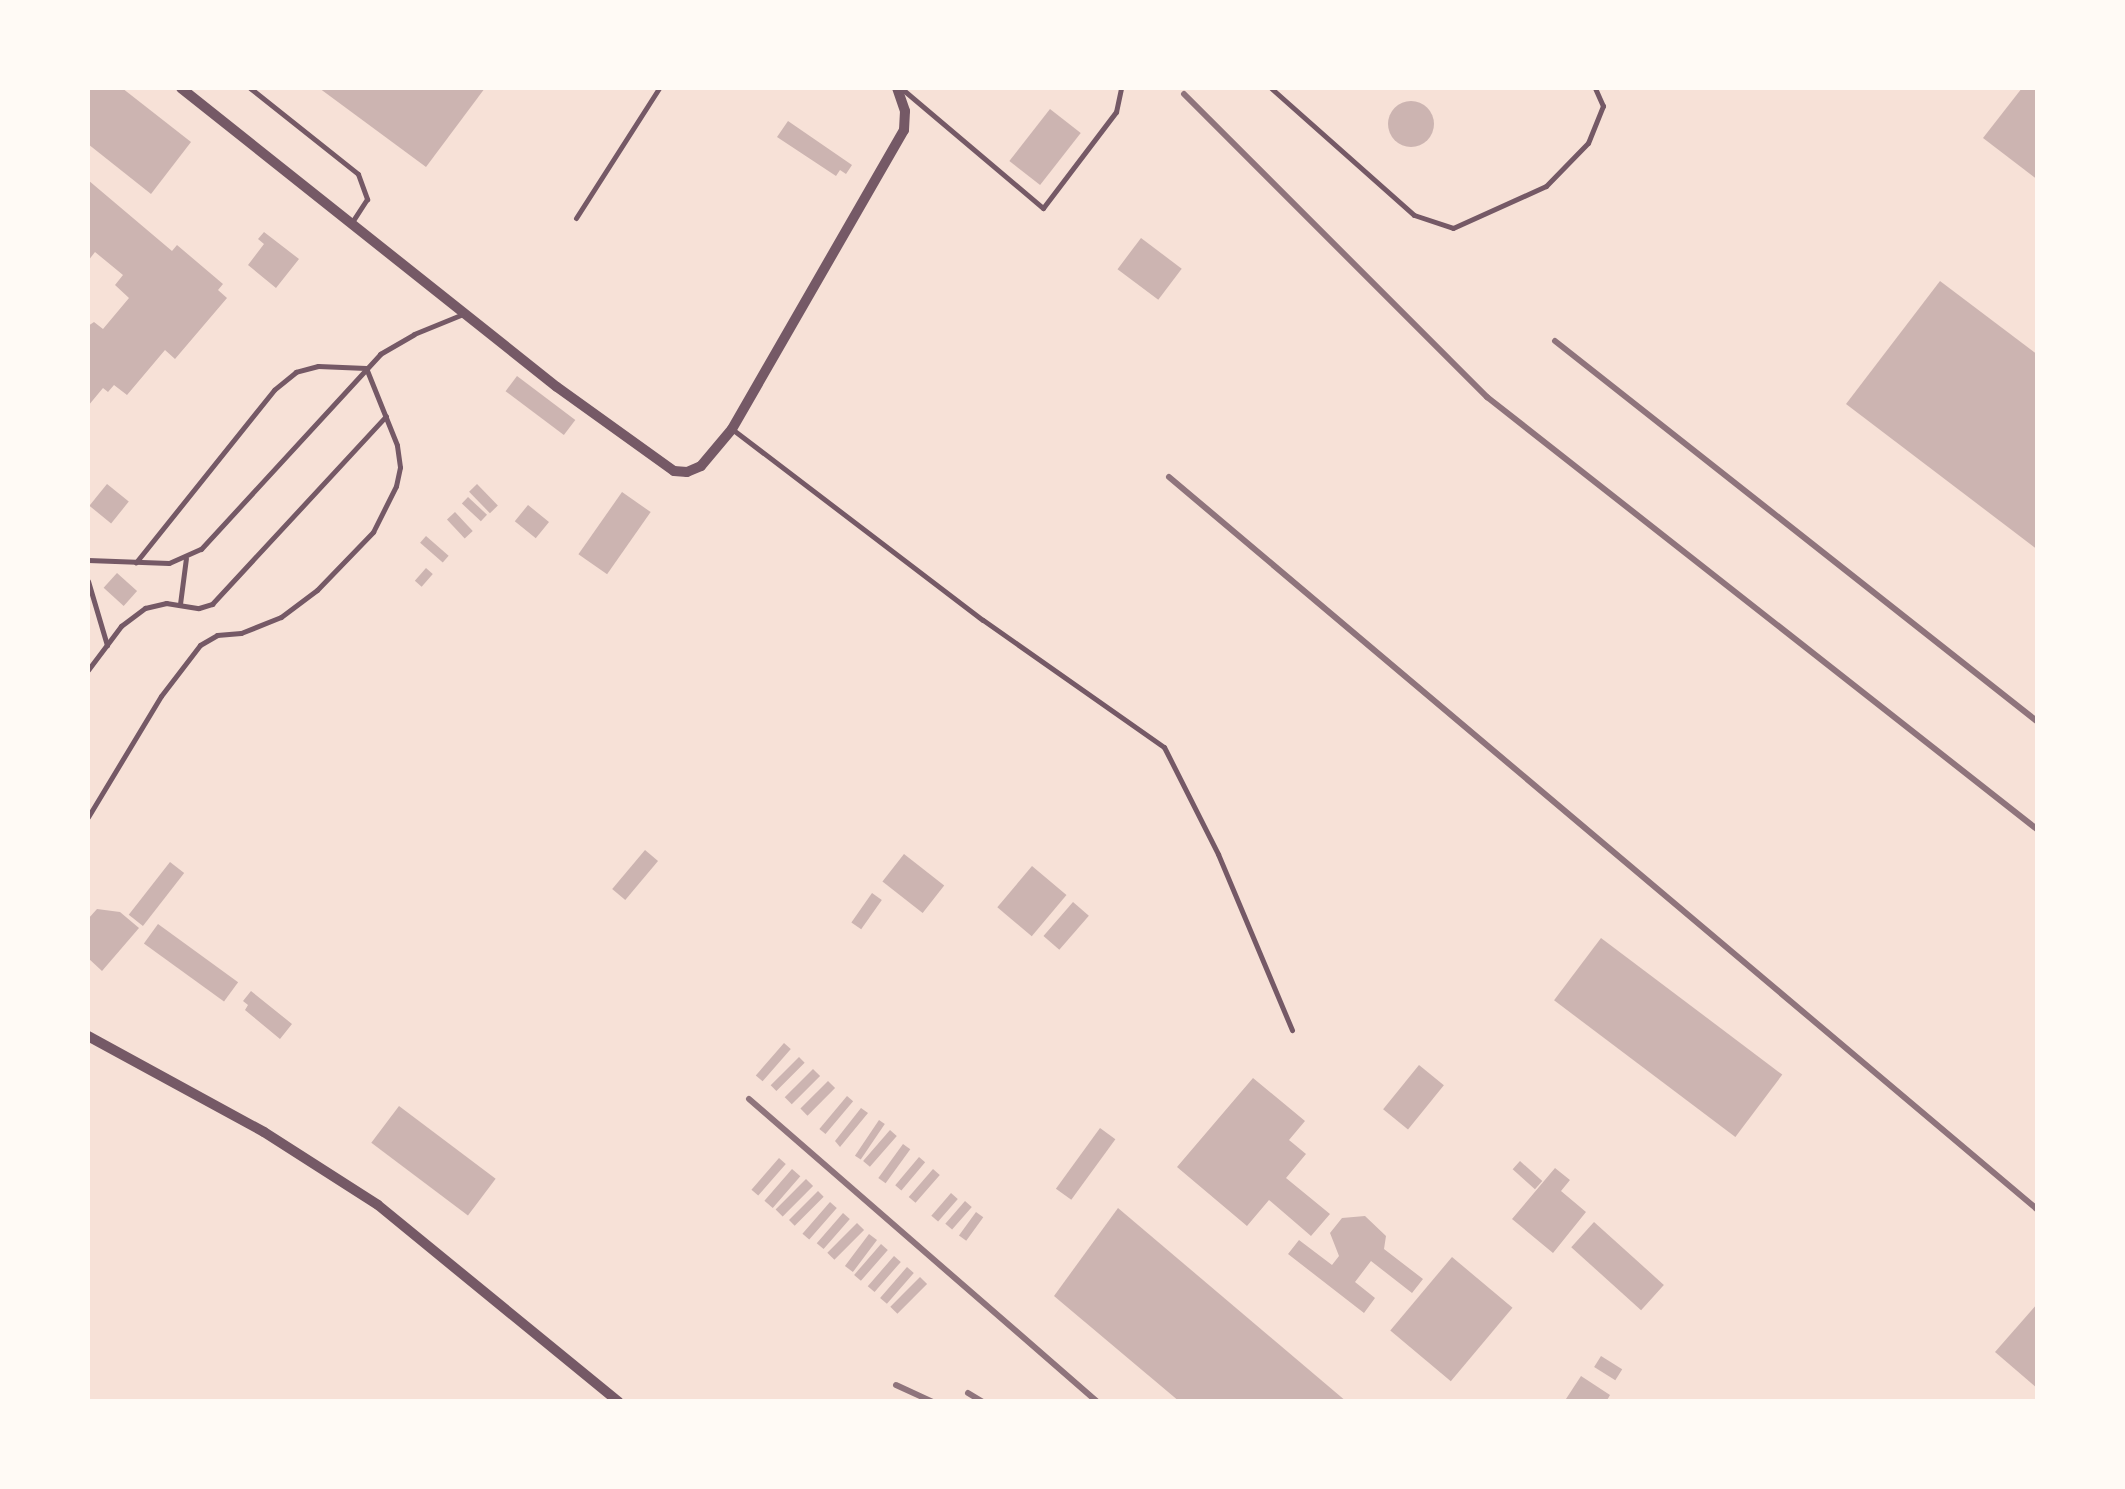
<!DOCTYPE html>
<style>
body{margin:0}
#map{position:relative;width:2125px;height:1489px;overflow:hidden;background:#f7e1d7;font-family:"PT Sans",sans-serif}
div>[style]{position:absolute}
.building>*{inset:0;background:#ccb4b1;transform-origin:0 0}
.round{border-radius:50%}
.service>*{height:5px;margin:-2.5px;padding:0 2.5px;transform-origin:2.5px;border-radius:2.5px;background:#755966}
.minor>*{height:10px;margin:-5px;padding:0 5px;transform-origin:5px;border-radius:5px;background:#755966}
.rail>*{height:6px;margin:-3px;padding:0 3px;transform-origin:3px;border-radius:3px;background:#8f747c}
span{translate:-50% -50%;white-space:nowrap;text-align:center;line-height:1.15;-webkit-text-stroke:10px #fffaf5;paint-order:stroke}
.frame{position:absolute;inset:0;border:90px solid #fffaf5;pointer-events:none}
</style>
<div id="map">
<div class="building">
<i style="clip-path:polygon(88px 88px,122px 88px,191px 142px,151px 194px,88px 144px)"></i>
<i style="clip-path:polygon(319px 88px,485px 88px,426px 167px)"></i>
<i style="clip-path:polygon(2022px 88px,2038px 88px,2038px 180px,1983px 138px)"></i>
<i class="round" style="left:1388px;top:101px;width:46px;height:46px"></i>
<i style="left:1050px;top:109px;width:39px;height:66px;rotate:38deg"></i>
<i style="clip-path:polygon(788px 121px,852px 165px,846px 174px,840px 170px,836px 176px,777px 137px)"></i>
<i style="clip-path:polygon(88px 180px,172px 251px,177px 245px,223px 284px,218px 290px,227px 298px,175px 359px,165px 350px,127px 395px,114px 385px,108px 392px,103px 388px,88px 406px,88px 326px,94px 322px,103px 329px,129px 298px,115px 285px,123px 275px,95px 252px,88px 261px)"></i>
<i style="clip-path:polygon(264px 232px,299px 259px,276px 288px,248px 265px,264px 244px,258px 239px)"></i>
<i style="left:1141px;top:238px;width:51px;height:39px;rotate:37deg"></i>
<i style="clip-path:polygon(1940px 281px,2038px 355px,2038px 550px,1846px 404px)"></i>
<i style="left:517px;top:376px;width:73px;height:19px;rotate:37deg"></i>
<i style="left:107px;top:484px;width:28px;height:28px;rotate:39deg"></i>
<i style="left:477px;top:484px;width:30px;height:11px;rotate:46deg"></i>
<i style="left:622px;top:492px;width:35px;height:76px;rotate:35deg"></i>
<i style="left:468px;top:497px;width:26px;height:9px;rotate:43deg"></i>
<i style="left:528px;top:505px;width:27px;height:21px;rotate:39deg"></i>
<i style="left:455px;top:512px;width:26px;height:11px;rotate:47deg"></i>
<i style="left:426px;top:536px;width:30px;height:9px;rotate:41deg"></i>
<i style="left:426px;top:568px;width:9px;height:17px;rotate:41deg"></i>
<i style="left:117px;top:573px;width:27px;height:20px;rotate:42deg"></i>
<i style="left:645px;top:850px;width:17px;height:51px;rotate:40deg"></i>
<i style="left:904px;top:854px;width:51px;height:35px;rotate:38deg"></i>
<i style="left:170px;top:862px;width:18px;height:67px;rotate:38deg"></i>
<i style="left:1032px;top:866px;width:45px;height:54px;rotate:40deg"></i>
<i style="left:872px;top:893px;width:12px;height:36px;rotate:35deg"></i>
<i style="left:1073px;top:902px;width:21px;height:45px;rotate:41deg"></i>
<i style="clip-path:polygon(97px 909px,120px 912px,139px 928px,102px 971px,88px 958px,88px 919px)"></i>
<i style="left:158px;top:924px;width:99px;height:24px;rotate:36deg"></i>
<i style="left:1601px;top:938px;width:227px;height:78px;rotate:37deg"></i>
<i style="clip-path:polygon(251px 991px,292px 1024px,280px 1039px,245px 1010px,248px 1005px,243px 1001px)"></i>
<i style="left:784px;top:1043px;width:9px;height:43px;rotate:41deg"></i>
<i style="left:799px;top:1057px;width:8px;height:40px;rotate:45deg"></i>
<i style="left:1419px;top:1065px;width:32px;height:57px;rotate:39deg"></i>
<i style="left:813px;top:1069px;width:10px;height:40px;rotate:45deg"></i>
<i style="clip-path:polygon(1253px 1078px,1305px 1121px,1289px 1140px,1306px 1154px,1286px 1178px,1330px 1214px,1311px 1236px,1269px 1200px,1247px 1226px,1177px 1167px)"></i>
<i style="left:828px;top:1081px;width:10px;height:39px;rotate:45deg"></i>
<i style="left:847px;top:1096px;width:8px;height:43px;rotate:40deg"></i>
<i style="left:399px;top:1106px;width:121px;height:46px;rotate:37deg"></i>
<i style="clip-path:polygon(861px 1108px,868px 1113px,840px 1147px,835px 1141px)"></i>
<i style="left:879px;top:1120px;width:7px;height:43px;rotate:34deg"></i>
<i style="left:1100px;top:1128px;width:19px;height:75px;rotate:36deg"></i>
<i style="left:890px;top:1130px;width:9px;height:41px;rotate:41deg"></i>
<i style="left:903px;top:1144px;width:9px;height:42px;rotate:36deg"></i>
<i style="left:919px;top:1157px;width:8px;height:37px;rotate:40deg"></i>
<i style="left:779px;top:1158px;width:9px;height:42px;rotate:41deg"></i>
<i style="left:1520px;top:1161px;width:30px;height:11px;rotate:42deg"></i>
<i style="clip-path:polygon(1555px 1168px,1570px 1180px,1561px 1191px,1586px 1212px,1553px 1253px,1512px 1219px)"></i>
<i style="left:792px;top:1169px;width:11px;height:42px;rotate:41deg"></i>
<i style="left:933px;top:1169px;width:9px;height:37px;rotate:41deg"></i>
<i style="left:806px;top:1179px;width:10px;height:43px;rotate:45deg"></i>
<i style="left:818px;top:1191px;width:8px;height:41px;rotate:45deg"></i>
<i style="left:951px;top:1193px;width:9px;height:30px;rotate:41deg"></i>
<i style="left:965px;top:1201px;width:9px;height:30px;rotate:41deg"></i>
<i style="left:830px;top:1202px;width:9px;height:42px;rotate:41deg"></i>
<i style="clip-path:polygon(1118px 1208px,1347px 1402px,1180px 1402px,1054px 1296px)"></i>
<i style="left:976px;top:1212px;width:9px;height:29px;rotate:36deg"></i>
<i style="left:843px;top:1213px;width:9px;height:40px;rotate:41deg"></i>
<i style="clip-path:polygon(1365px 1216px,1386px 1236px,1384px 1249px,1423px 1279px,1412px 1293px,1371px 1261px,1355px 1282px,1375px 1298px,1364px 1313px,1288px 1254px,1299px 1240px,1332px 1265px,1339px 1256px,1330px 1233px,1342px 1218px)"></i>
<i style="left:1594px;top:1222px;width:94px;height:34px;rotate:42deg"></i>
<i style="left:857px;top:1223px;width:10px;height:42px;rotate:45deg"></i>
<i style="left:869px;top:1234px;width:10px;height:40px;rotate:37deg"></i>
<i style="left:881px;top:1244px;width:9px;height:41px;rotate:41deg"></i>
<i style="left:894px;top:1256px;width:9px;height:40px;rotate:41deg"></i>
<i style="left:1452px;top:1257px;width:79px;height:96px;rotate:40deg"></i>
<i style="left:907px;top:1267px;width:9px;height:41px;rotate:41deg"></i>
<i style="left:920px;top:1277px;width:10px;height:42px;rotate:45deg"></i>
<i style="clip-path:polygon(2038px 1303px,2038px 1389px,1995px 1352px)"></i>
<i style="left:1601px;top:1356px;width:25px;height:13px;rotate:32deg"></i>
<i style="clip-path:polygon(1581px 1376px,1610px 1395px,1606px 1402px,1564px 1402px)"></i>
</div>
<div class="service">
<i style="left:250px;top:88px;width:138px;rotate:38.5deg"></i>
<i style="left:358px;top:174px;width:27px;rotate:70deg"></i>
<i style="left:367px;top:199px;width:27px;rotate:123deg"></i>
<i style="left:901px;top:88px;width:186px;rotate:40.2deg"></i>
<i style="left:1043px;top:208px;width:121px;rotate:-52.8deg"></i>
<i style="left:1116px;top:112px;width:25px;rotate:-78deg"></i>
<i style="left:1271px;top:88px;width:191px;rotate:41.6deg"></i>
<i style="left:1414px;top:215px;width:41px;rotate:18.4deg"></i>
<i style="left:1453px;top:228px;width:102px;rotate:-24.3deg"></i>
<i style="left:1546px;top:186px;width:60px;rotate:-45.7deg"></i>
<i style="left:1588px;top:143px;width:40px;rotate:-68deg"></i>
<i style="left:1603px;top:106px;width:20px;rotate:-114deg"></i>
<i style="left:576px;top:218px;width:154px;rotate:-57.4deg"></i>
<i style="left:732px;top:429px;width:315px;rotate:37.3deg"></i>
<i style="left:983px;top:620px;width:221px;rotate:35.1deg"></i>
<i style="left:1164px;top:747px;width:120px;rotate:63.2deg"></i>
<i style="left:1218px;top:854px;width:191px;rotate:67.2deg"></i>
<i style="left:88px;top:560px;width:81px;rotate:2.1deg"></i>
<i style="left:169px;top:563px;width:35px;rotate:-24deg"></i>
<i style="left:201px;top:549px;width:265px;rotate:-47.4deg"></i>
<i style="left:380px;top:354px;width:39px;rotate:-30deg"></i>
<i style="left:414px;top:334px;width:53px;rotate:-22.2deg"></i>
<i style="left:88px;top:581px;width:67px;rotate:73.5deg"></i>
<i style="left:180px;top:604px;width:46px;rotate:-82.6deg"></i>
<i style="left:88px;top:670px;width:55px;rotate:-53.1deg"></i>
<i style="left:121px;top:626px;width:30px;rotate:-37deg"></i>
<i style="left:145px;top:608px;width:22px;rotate:-13deg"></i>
<i style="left:166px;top:603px;width:33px;rotate:9deg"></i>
<i style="left:199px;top:608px;width:14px;rotate:-17deg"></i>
<i style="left:212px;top:604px;width:256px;rotate:-47.2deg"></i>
<i style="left:88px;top:817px;width:141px;rotate:-58.9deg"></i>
<i style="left:161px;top:696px;width:64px;rotate:-52.6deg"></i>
<i style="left:200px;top:645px;width:20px;rotate:-30deg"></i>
<i style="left:217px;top:635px;width:24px;rotate:-5deg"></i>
<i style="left:241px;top:633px;width:43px;rotate:-21.8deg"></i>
<i style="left:281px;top:617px;width:45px;rotate:-36.9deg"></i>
<i style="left:317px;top:590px;width:81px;rotate:-46deg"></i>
<i style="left:373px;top:532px;width:51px;rotate:-63.4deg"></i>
<i style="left:396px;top:486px;width:19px;rotate:-78deg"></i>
<i style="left:400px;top:467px;width:22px;rotate:-98deg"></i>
<i style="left:397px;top:445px;width:83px;rotate:-111.9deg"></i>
<i style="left:366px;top:368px;width:48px;rotate:-177.6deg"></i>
<i style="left:318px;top:366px;width:23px;rotate:165deg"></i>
<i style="left:296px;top:372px;width:28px;rotate:141deg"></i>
<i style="left:274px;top:390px;width:221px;rotate:128.7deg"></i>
</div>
<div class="minor">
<i style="left:181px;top:88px;width:480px;rotate:38.5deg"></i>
<i style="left:557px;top:387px;width:144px;rotate:35.7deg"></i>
<i style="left:674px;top:471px;width:13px;rotate:4deg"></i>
<i style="left:687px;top:472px;width:15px;rotate:-23deg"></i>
<i style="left:701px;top:466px;width:48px;rotate:-50deg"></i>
<i style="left:732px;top:429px;width:345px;rotate:-60.1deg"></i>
<i style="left:904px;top:130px;width:19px;rotate:-87deg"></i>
<i style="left:905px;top:111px;width:24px;rotate:-109deg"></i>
<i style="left:88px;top:1036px;width:200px;rotate:28.6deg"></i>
<i style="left:264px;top:1132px;width:135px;rotate:32.6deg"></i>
<i style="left:378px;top:1205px;width:311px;rotate:39.3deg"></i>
</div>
<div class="rail">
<i style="left:1184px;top:94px;width:429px;rotate:45deg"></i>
<i style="left:1487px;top:397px;width:701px;rotate:38.16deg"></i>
<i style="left:1555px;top:341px;width:615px;rotate:38.27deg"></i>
<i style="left:1169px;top:477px;width:1137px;rotate:40.15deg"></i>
<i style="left:749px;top:1099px;width:461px;rotate:41deg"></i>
<i style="left:896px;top:1385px;width:41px;rotate:24.7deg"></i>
<i style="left:968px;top:1393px;width:17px;rotate:31deg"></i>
</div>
<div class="frame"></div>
</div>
